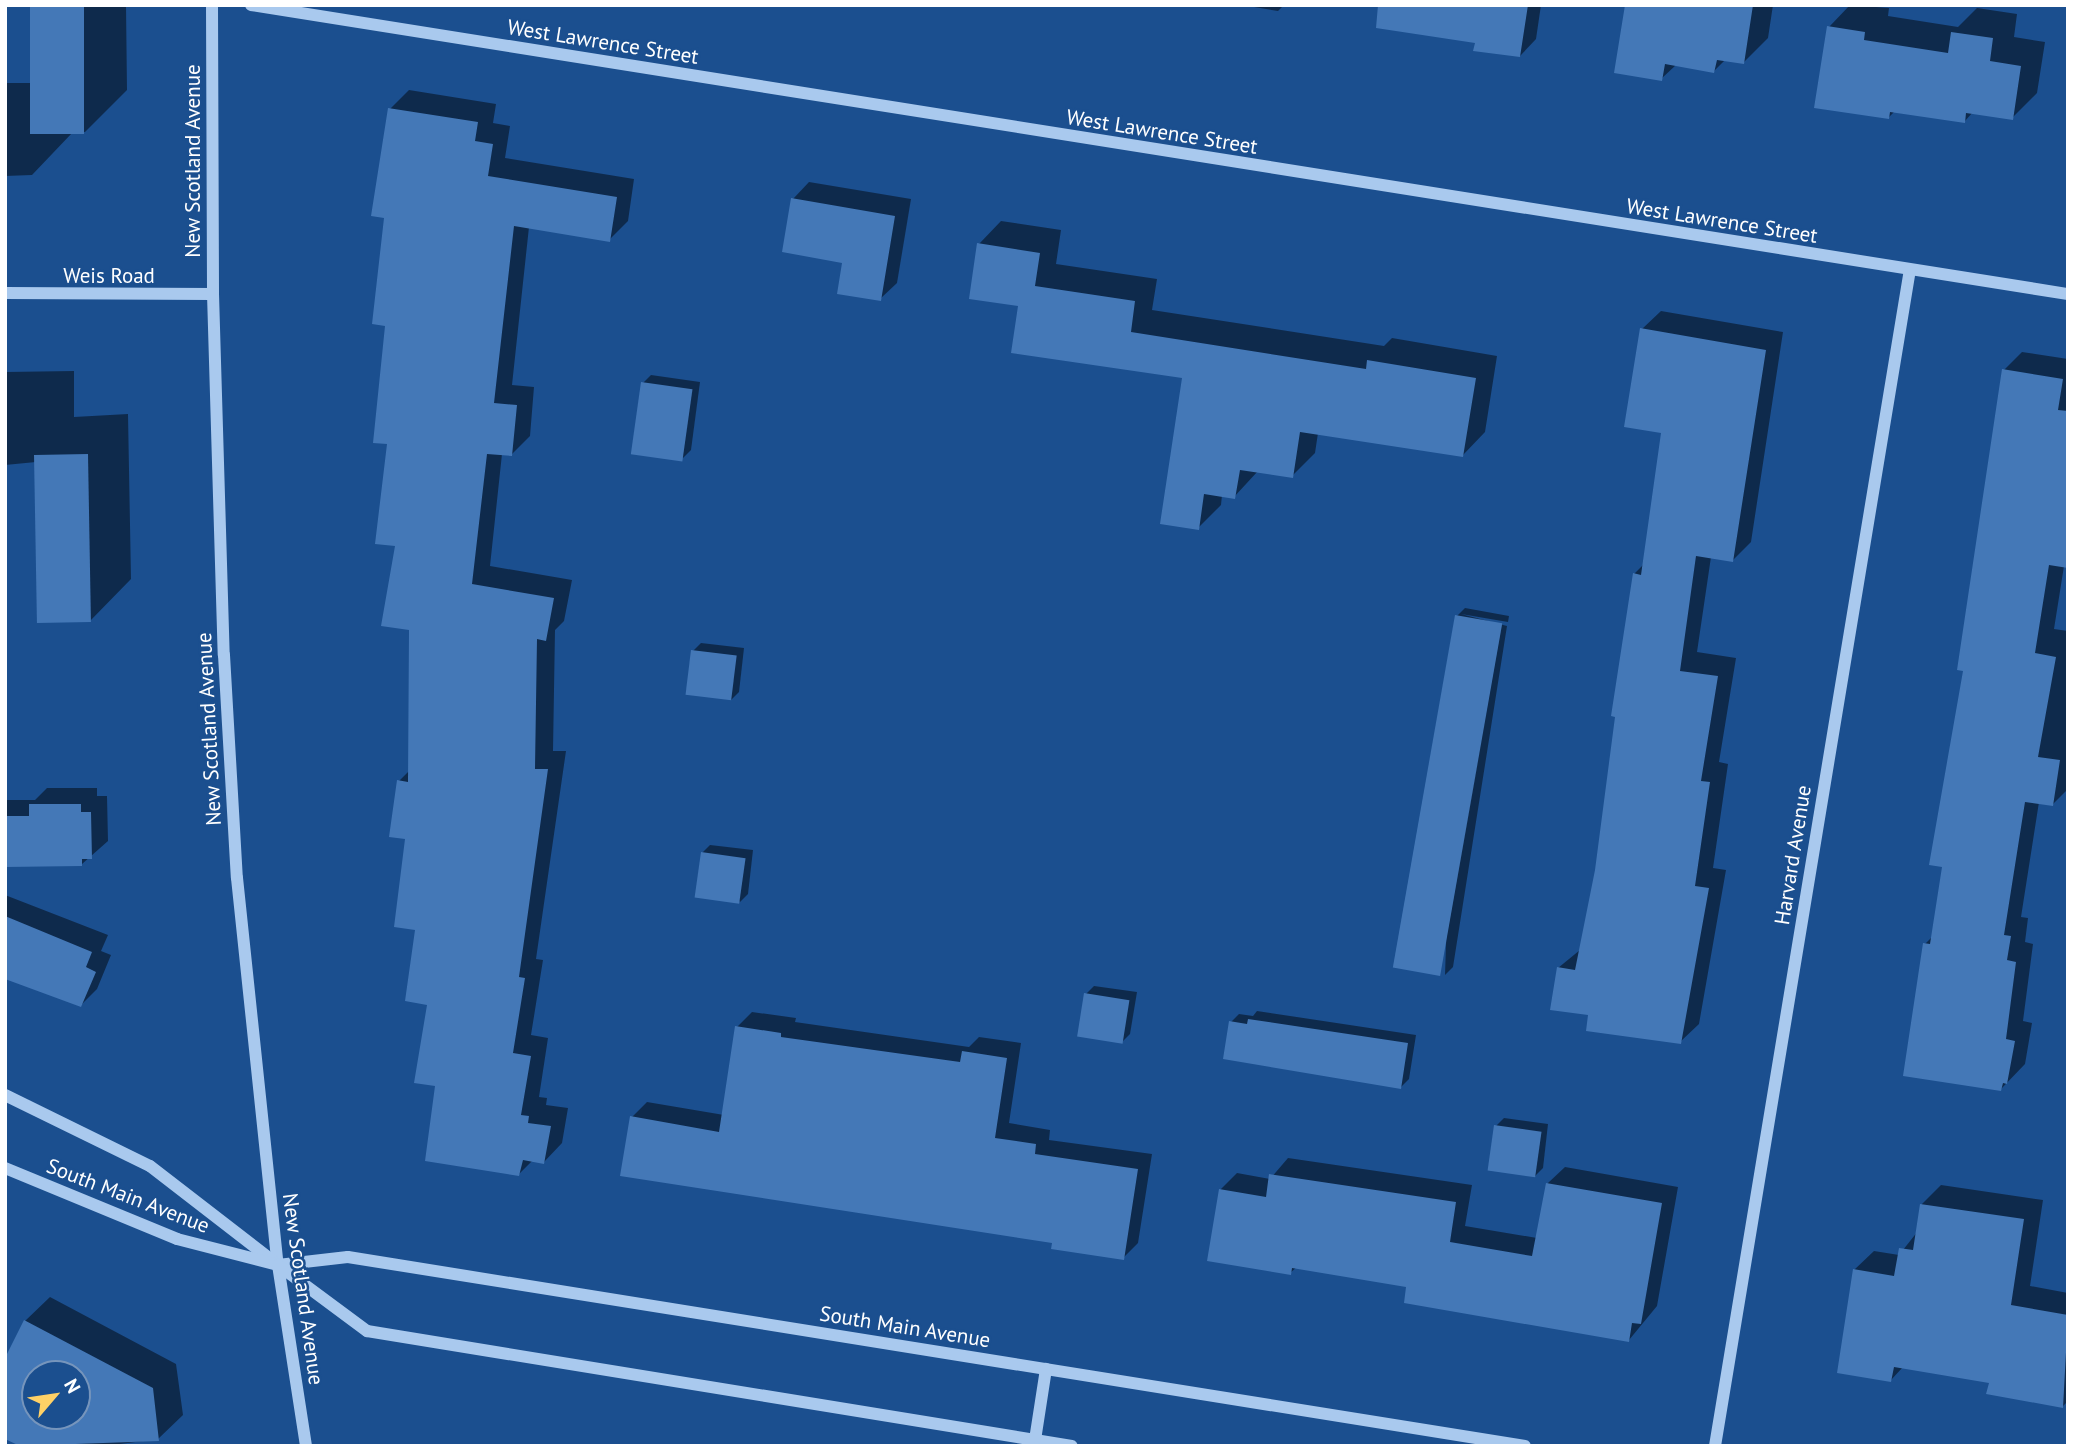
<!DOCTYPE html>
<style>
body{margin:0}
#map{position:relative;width:2073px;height:1451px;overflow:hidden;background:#1b4f8f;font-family:"PT Sans",sans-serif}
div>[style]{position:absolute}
.shadow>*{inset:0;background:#0007}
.building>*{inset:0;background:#4478b7;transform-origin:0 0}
.minor>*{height:12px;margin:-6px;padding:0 6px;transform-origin:6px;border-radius:6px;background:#a9c9ee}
span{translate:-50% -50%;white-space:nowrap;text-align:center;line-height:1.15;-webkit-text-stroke:5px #1b4f8f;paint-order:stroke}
.street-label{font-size:21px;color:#fff}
.frame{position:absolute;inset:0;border:7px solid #fff;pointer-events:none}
.north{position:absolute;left:21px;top:1360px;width:70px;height:70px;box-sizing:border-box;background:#1b4f8f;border:2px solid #7695bc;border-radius:50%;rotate:61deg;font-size:19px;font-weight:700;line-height:28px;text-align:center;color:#fff}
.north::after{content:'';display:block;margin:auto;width:24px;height:32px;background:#ffd166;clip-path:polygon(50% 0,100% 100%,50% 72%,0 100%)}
</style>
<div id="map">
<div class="shadow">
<i style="clip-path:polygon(32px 5px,126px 5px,127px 90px,85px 132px,73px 132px,32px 175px,5px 176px,5px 83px,33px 83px)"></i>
<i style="clip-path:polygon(1242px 5px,1284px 5px,1278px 11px)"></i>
<i style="clip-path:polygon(1408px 5px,1541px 5px,1536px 39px,1520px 56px,1477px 42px)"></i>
<i style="clip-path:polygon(1627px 5px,1773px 5px,1768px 38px,1744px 62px,1725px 60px,1714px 71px,1676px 65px,1661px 79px)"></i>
<i style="clip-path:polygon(1850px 5px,1889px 8px,1888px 16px,1958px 27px,1977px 8px,2017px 14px,2014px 37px,2045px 42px,2037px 93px,2012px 118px,1973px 112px,1965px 121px,1895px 111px,1889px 117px,1829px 27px)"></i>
<i style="clip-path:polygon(409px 90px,496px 104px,493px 123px,510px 126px,505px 158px,634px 179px,628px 221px,609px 240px,529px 227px,512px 385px,534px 387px,530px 436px,512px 454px,502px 454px,490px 566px,572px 580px,564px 621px,555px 630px,553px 751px,566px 751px,536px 959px,543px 960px,531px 1035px,548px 1038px,539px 1097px,547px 1098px,546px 1105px,568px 1108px,562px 1143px,544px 1162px,533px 1160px,519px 1174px,437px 1085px,399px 781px,410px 770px,410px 629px,397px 545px,388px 442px,386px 217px,390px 109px)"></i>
<i style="clip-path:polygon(809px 182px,911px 199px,897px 283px,880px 299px,793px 199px)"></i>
<i style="clip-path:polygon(1001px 221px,1061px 230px,1056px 264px,1157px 279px,1152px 310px,1384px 346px,1392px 338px,1497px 356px,1485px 432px,1463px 455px,1318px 433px,1315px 453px,1292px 476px,1258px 471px,1234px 497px,1222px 495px,1221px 505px,1198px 528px,1184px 377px,1020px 305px,979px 244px)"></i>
<i style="clip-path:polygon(1661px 311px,1783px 332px,1751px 542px,1733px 560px,1711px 557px,1697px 652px,1736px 658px,1719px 762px,1728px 764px,1713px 868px,1726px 870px,1699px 1024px,1680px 1042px,1590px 1014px,1558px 968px,1580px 950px,1597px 870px,1634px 574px,1644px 564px,1663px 431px,1642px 329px)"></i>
<i style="clip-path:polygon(2022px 352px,2068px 359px,2068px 566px,2064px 566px,2054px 629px,2068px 631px,2068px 789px,2052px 805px,2039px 802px,2021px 917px,2028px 918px,2025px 942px,2033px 944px,2023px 1021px,2032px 1023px,2025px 1064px,2001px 1089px,1925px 944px,1933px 936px,1944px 866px,2004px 370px)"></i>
<i style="clip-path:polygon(74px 371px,74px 417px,128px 414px,131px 579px,90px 621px,36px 462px,5px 465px,5px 372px)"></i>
<i style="clip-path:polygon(651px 375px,700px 382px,691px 450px,683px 458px,643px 383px)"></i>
<i style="clip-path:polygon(1465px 608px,1509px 616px,1508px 622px,1461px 614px,1507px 626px,1453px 967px,1445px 975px,1457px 616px)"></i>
<i style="clip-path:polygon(701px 643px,744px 648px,739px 692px,731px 700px,693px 651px)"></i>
<i style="clip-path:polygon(47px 788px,97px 788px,97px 796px,107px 796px,108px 841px,82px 864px,5px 865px,5px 800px,35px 800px)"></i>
<i style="clip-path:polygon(710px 845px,753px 850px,748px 894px,740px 902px,702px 853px)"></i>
<i style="clip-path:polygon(5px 895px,108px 935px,101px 951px,111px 955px,97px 989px,80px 1006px,5px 976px)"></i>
<i style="clip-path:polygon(1094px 986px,1137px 992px,1130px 1034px,1122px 1042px,1086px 994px)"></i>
<i style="clip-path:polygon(1257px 1011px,1416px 1035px,1409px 1079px,1401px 1087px,1231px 1022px,1239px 1014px,1253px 1016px)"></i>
<i style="clip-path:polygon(752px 1012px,796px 1018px,795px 1022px,969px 1047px,979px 1037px,1021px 1043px,1009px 1123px,1050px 1130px,1049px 1140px,1152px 1154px,1138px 1243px,1123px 1258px,1054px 1241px,632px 1117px,647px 1102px,724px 1115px,737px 1027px)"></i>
<i style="clip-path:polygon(1504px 1118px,1548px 1124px,1543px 1168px,1535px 1176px,1496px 1126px)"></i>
<i style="clip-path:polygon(1288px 1158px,1472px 1185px,1465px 1226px,1537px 1238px,1548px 1183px,1565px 1167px,1678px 1187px,1657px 1306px,1629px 1340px,1408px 1285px,1297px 1267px,1290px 1273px,1220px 1190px,1237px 1173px,1270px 1179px)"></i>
<i style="clip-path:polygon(1941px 1185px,2043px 1200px,2030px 1286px,2068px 1293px,2068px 1401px,2063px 1406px,1991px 1382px,1903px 1367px,1891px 1380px,1854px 1270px,1874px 1251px,1899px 1255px,1918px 1231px,1922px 1204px)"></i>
<i style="clip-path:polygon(evenodd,50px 1297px,176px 1364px,183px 1415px,158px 1439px,105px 1446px,24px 1446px,25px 1321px,50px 1297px,35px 1374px,77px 1374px,77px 1416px,35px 1416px,35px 1374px)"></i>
</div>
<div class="building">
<i style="left:30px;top:5px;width:54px;height:129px"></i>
<i style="clip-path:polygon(1378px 5px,1528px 5px,1520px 57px,1473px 51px,1475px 43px,1376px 28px)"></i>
<i style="clip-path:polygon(1625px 5px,1753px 5px,1744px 64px,1717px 60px,1714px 73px,1665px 64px,1662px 81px,1614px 73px)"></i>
<i style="clip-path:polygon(1827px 26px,1865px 32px,1864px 40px,1948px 53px,1951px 32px,1993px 38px,1990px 61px,2021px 66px,2013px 120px,1966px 113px,1965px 123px,1890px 112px,1889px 119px,1814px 108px)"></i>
<i style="clip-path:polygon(388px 108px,478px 122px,475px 141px,493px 144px,488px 176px,617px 197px,610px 242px,514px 226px,494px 403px,517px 405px,512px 456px,487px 454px,472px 584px,554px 598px,546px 641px,537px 639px,535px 769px,548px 769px,519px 977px,525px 978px,513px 1053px,531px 1056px,521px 1115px,529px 1116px,528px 1123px,551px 1126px,544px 1164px,523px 1160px,519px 1176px,425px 1161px,435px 1086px,414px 1083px,427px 1005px,405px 1001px,415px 930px,394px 927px,405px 839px,389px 837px,397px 780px,408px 782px,409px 630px,381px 626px,395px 546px,375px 544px,387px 444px,373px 443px,385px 326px,372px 324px,384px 218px,371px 216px)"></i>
<i style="clip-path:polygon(791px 198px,895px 216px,881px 301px,837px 294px,842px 263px,782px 252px)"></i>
<i style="clip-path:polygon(977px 243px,1040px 253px,1035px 286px,1135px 301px,1131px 332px,1366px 369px,1367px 360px,1476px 378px,1463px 457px,1300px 432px,1293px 478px,1240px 470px,1235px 499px,1204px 494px,1199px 530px,1160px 524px,1182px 378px,1011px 353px,1018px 306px,969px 299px)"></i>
<i style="clip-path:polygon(1640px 328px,1766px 350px,1733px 562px,1696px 556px,1680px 671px,1718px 676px,1701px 781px,1710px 782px,1695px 886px,1709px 888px,1681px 1044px,1586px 1031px,1588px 1015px,1550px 1010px,1557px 967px,1575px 970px,1595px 870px,1615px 717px,1611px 716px,1633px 573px,1641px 575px,1661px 433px,1624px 427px)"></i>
<i style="clip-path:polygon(2002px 369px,2063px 379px,2058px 410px,2068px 411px,2068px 568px,2049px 565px,2035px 653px,2056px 657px,2038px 757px,2060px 760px,2053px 806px,2025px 802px,2004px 935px,2011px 936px,2007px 960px,2016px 962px,2006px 1039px,2015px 1041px,2007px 1084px,2003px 1083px,2001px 1091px,1903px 1076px,1923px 943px,1930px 944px,1942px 867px,1929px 865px,1963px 671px,1957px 670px)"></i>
<i style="left:641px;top:382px;width:52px;height:73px;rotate:8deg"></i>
<i style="left:88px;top:454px;width:168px;height:54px;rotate:89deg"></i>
<i style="left:1455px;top:615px;width:48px;height:358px;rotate:10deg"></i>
<i style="left:691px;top:650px;width:46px;height:45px;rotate:7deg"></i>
<i style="clip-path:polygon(29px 804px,81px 804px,81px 812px,91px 812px,92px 859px,82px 859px,82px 866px,5px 867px,5px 816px,29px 816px)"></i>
<i style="left:701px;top:852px;width:45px;height:46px;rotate:8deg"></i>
<i style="clip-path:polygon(5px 916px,92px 952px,86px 967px,96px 972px,81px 1007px,5px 979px)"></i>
<i style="left:1084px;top:993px;width:46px;height:44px;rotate:9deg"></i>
<i style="clip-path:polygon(1248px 1019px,1408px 1043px,1401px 1089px,1223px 1059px,1229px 1021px,1247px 1024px)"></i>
<i style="clip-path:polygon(735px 1026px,781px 1033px,781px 1037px,960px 1062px,962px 1051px,1007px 1058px,995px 1138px,1036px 1144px,1035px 1154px,1138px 1169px,1124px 1260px,1051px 1249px,1052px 1243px,620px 1176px,630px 1116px,719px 1132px)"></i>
<i style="left:1494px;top:1125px;width:48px;height:46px;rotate:8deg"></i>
<i style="clip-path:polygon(1269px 1174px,1456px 1202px,1450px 1242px,1532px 1256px,1546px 1183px,1662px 1203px,1641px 1324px,1632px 1323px,1629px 1342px,1404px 1303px,1406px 1287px,1292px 1268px,1291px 1275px,1207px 1261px,1219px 1189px,1266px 1197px)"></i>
<i style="clip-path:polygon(1920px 1204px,2024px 1219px,2011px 1305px,2068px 1315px,2063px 1408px,1986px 1394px,1989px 1383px,1894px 1367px,1891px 1382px,1837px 1373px,1853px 1269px,1894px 1276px,1899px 1248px,1913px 1250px)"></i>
<i style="clip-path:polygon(evenodd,24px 1320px,153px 1388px,159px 1441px,20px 1446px,5px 1439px,5px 1358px,24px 1320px,35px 1374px,77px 1374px,77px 1416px,35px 1416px,35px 1374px)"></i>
</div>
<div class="minor">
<i style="left:212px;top:5px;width:289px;rotate:89.8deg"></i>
<i style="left:213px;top:294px;width:361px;rotate:88.3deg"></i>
<i style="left:224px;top:655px;width:223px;rotate:86.7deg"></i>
<i style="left:237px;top:878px;width:389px;rotate:84deg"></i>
<i style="left:278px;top:1265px;width:183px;rotate:81.2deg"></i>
<i style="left:251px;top:5px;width:1840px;rotate:9.04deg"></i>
<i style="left:5px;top:293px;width:208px;rotate:0.3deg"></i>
<i style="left:5px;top:1095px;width:161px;rotate:26.1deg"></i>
<i style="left:150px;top:1166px;width:162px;rotate:37.7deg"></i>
<i style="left:278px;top:1265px;width:70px;rotate:-6.5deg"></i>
<i style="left:348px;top:1257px;width:1192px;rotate:9.12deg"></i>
<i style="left:5px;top:1168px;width:186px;rotate:22.4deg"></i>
<i style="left:177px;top:1239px;width:104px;rotate:14.4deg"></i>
<i style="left:278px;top:1265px;width:111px;rotate:36.6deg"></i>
<i style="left:367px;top:1331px;width:714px;rotate:9.26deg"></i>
<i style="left:1035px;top:1440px;width:72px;rotate:-81.2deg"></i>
<i style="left:1715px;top:1446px;width:1192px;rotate:-80.59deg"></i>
</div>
<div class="street-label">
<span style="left:603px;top:42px;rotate:9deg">West Lawrence Street</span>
<span style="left:1162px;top:132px;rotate:9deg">West Lawrence Street</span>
<span style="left:193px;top:161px;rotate:-90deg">New Scotland Avenue</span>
<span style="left:1722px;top:221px;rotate:9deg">West Lawrence Street</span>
<span style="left:109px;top:276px">Weis Road</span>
<span style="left:209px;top:729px;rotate:-93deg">New Scotland Avenue</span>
<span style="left:1793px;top:855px;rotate:-81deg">Harvard Avenue</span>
<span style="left:128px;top:1196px;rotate:21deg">South Main Avenue</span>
<span style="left:303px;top:1289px;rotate:82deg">New Scotland Avenue</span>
<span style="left:905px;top:1327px;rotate:9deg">South Main Avenue</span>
</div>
<div class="frame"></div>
<div class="north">N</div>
</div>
